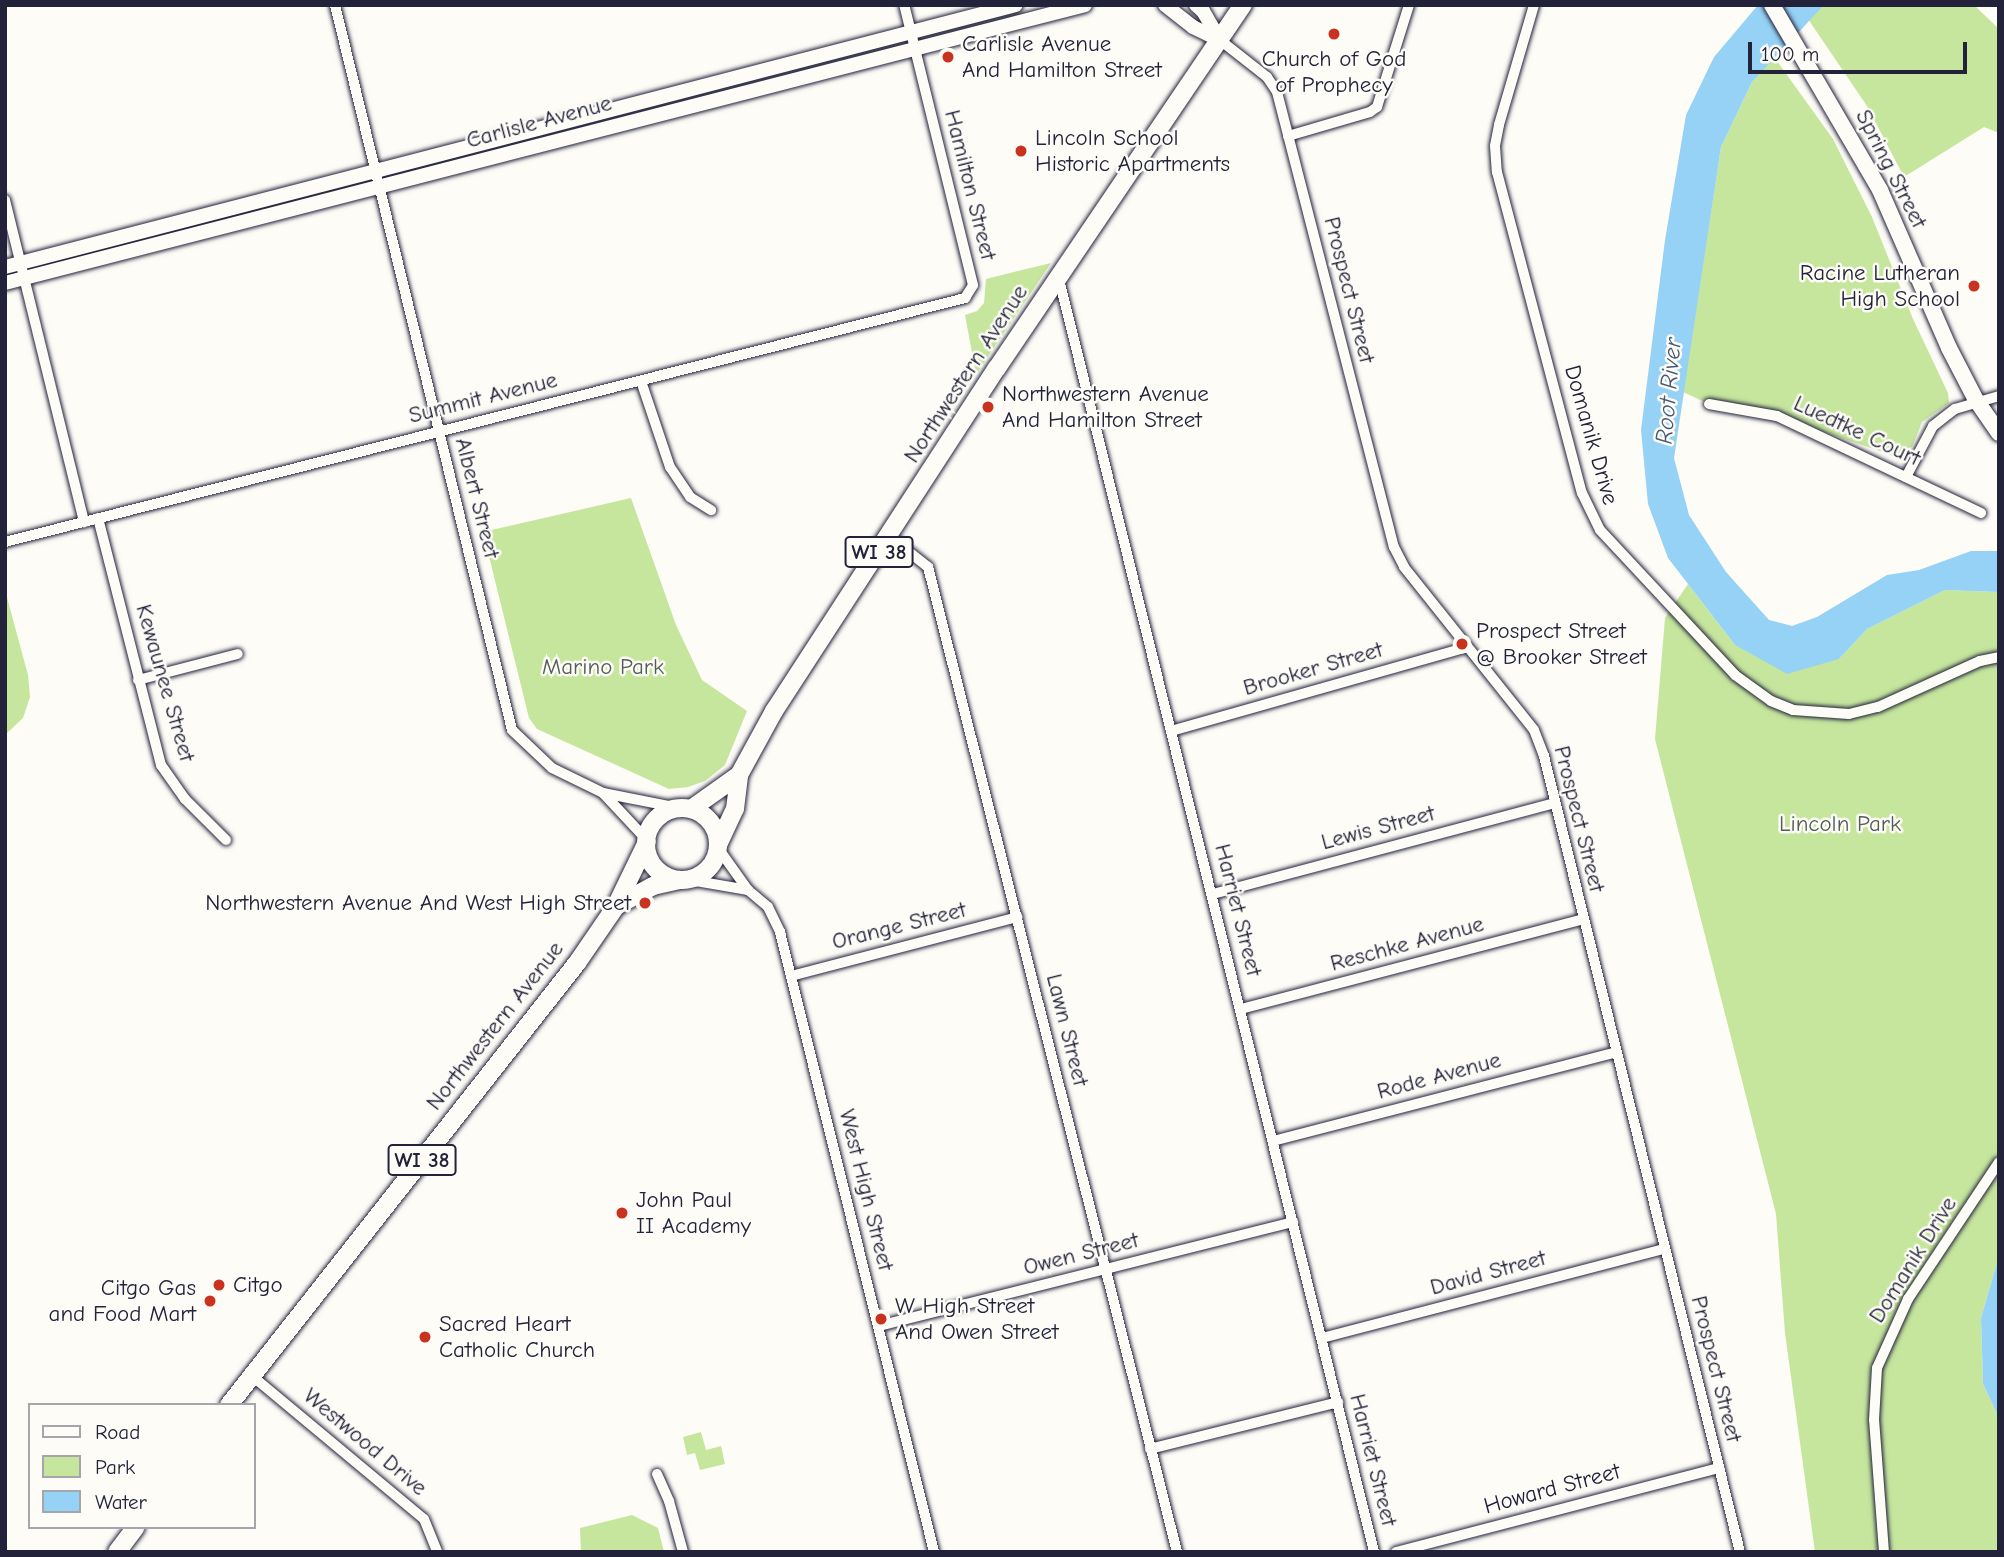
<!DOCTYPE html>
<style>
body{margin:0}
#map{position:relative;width:2004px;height:1557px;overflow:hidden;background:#fdfcf7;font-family:"Comic Neue",sans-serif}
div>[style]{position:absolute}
.green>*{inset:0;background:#c6e69e}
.water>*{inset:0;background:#95d2f6}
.roads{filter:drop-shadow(0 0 2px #22223b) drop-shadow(0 0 2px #22223b)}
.minor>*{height:10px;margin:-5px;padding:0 5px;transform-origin:5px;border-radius:5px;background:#fdfcf7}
.tertiary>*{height:14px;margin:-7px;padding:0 7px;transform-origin:7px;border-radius:7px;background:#fdfcf7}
.secondary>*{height:16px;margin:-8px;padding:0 8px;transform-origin:8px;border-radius:8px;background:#fdfcf7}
.primary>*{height:18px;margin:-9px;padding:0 9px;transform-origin:9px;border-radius:9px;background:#fdfcf7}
.primary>.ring{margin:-9px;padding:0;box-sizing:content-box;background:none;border:18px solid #fdfcf7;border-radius:50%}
.dots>*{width:19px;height:19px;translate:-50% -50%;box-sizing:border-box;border:4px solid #fdfcf7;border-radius:50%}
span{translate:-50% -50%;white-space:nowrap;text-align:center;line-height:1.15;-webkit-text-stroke:5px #fdfcf7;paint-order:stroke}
.shield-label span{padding:2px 5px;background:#fdfcf7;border:2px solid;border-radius:5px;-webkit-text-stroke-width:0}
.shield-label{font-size:21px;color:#22223b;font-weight:700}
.poi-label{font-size:23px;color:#22223b}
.left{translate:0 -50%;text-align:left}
.right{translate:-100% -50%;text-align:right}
.street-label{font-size:23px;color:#22223b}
.park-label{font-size:23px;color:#535d59}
.water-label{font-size:24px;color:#445773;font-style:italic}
.frame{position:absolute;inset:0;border:7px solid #22223b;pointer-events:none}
.legend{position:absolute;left:28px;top:1403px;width:228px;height:126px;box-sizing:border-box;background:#fdfcf7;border:2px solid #a5a5ac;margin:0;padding:9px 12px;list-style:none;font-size:21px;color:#22223b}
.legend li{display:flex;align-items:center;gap:14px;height:35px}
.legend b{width:35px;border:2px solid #a5a5ac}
.scale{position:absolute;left:1748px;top:42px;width:219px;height:32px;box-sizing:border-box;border:4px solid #22223b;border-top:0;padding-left:9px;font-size:21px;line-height:24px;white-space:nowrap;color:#22223b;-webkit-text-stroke:5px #fdfcf7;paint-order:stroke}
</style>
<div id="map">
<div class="green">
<i style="clip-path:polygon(1824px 5px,1974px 5px,1999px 29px,1999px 133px,1984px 127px,1904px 177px,1867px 106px,1808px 19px)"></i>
<i style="clip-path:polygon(1774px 57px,1833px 139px,1872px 217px,1913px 319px,1948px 393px,1949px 403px,1922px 422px,1912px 447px,1903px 450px,1900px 458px,1777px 416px,1709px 404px,1683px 392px,1721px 147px,1752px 82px)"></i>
<i style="clip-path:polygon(1051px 263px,976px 374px,965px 315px,977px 311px,984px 303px,986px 279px)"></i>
<i style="clip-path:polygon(631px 498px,676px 625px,702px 680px,747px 711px,725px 765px,705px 781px,688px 787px,669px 789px,537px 729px,529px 718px,483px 532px)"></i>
<i style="clip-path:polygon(1688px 584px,1735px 645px,1839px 659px,1867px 629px,1945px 590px,1999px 592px,1999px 1256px,1981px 1318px,1983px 1384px,1999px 1418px,1999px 1552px,1815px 1552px,1785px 1333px,1776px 1214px,1655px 739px,1665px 618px)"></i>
<i style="clip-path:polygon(5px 590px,28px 675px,30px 697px,23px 718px,5px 735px)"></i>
<i style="clip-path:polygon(701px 1432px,706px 1450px,721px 1446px,725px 1464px,700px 1470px,695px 1453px,687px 1455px,683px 1437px)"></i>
<i style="clip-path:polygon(632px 1515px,658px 1528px,664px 1552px,581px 1552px,580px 1528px)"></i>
</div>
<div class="water">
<i style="clip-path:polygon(1758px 5px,1824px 5px,1752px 82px,1721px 147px,1674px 458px,1689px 515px,1726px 572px,1769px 620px,1792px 626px,1817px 617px,1887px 575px,1919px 570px,1971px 551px,1999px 551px,1999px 592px,1945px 590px,1867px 629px,1839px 659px,1787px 674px,1735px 645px,1668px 558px,1648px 504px,1641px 430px,1665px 240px,1686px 115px,1714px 57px)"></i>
<i style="clip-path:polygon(1999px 1256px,1999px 1418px,1983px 1384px,1981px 1318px)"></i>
</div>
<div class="roads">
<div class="minor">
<i style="left:335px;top:5px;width:746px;rotate:76.28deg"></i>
<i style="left:512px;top:730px;width:55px;rotate:43.5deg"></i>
<i style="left:552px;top:768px;width:57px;rotate:26.1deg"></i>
<i style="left:603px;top:793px;width:64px;rotate:46.9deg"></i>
<i style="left:1534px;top:5px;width:125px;rotate:106.3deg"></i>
<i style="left:1499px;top:125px;width:21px;rotate:101deg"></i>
<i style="left:1495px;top:146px;width:26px;rotate:86deg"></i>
<i style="left:1497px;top:172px;width:332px;rotate:75.2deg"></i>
<i style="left:1582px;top:493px;width:41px;rotate:64.1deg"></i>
<i style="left:1600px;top:530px;width:198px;rotate:47deg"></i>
<i style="left:1735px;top:675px;width:44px;rotate:35.8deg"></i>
<i style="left:1771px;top:701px;width:24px;rotate:22deg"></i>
<i style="left:1793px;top:710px;width:56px;rotate:4.1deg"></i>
<i style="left:1849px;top:714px;width:30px;rotate:-14deg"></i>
<i style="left:1878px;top:707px;width:112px;rotate:-24.3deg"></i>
<i style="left:1980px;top:661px;width:19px;rotate:-12deg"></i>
<i style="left:1220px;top:40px;width:60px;rotate:38.2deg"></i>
<i style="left:1267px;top:77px;width:18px;rotate:56deg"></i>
<i style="left:1277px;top:92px;width:470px;rotate:75.6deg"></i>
<i style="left:1394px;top:547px;width:22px;rotate:63deg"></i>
<i style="left:1404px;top:567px;width:208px;rotate:51.4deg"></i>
<i style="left:1534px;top:730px;width:28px;rotate:69deg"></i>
<i style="left:1544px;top:756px;width:820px;rotate:76.17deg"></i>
<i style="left:1288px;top:136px;width:85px;rotate:-16.3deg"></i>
<i style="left:1370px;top:112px;width:9px;rotate:-36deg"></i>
<i style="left:1377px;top:107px;width:107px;rotate:-72.6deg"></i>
<i style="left:5px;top:200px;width:332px;rotate:76.2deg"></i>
<i style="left:1059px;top:279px;width:1311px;rotate:76.1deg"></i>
<i style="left:641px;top:381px;width:91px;rotate:71.4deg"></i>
<i style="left:670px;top:467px;width:36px;rotate:56deg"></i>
<i style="left:690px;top:497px;width:25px;rotate:32deg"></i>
<i style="left:1709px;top:404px;width:69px;rotate:10deg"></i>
<i style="left:1777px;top:416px;width:226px;rotate:25.4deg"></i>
<i style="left:1906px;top:477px;width:58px;rotate:-62.1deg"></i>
<i style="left:1933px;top:426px;width:28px;rotate:-38deg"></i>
<i style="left:1955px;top:409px;width:46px;rotate:-16.5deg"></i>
<i style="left:98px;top:518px;width:255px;rotate:75.7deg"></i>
<i style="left:161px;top:765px;width:42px;rotate:54.8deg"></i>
<i style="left:185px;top:799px;width:58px;rotate:45deg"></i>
<i style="left:889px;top:536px;width:50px;rotate:38.5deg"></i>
<i style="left:928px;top:567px;width:1016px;rotate:75.81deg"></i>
<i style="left:5px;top:542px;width:991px;rotate:-14.26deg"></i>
<i style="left:965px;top:298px;width:15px;rotate:-58deg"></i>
<i style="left:973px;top:285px;width:288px;rotate:-103.8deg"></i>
<i style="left:138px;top:680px;width:103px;rotate:-14.6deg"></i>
<i style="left:1171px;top:731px;width:308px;rotate:-15.8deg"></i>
<i style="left:603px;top:793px;width:77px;rotate:11.2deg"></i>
<i style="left:718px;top:848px;width:52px;rotate:54.5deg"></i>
<i style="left:748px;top:890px;width:26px;rotate:40deg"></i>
<i style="left:768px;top:907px;width:28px;rotate:64deg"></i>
<i style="left:780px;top:932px;width:639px;rotate:76.05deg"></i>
<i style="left:690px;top:880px;width:59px;rotate:9.8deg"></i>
<i style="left:1213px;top:894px;width:354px;rotate:-14.9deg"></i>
<i style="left:791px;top:976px;width:234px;rotate:-14.6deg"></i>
<i style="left:1241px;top:1009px;width:354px;rotate:-14.7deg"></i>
<i style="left:1273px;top:1141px;width:354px;rotate:-14.5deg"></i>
<i style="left:879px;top:1326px;width:427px;rotate:-14.1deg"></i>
<i style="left:1322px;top:1338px;width:353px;rotate:-14.6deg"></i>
<i style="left:251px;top:1375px;width:225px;rotate:39.8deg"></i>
<i style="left:424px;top:1519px;width:35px;rotate:68deg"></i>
<i style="left:1150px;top:1449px;width:194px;rotate:-14deg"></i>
<i style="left:657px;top:1474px;width:30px;rotate:66deg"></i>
<i style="left:669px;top:1501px;width:53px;rotate:74.6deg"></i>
<i style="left:1396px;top:1552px;width:334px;rotate:-14.6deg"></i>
<i style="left:1884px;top:1552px;width:132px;rotate:-94.3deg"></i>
<i style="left:1874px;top:1420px;width:52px;rotate:-86.7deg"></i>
<i style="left:1877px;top:1368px;width:76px;rotate:-65.8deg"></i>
<i style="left:1908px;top:1299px;width:164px;rotate:-56.4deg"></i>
</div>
<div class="tertiary">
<i style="left:1165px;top:5px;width:36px;rotate:38deg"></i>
<i style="left:1193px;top:27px;width:30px;rotate:26deg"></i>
<i style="left:1196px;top:5px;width:9px;rotate:41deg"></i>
<i style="left:1203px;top:11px;width:34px;rotate:60deg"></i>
<i style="left:5px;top:267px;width:1044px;rotate:-14.53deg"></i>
<i style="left:5px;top:283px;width:1115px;rotate:-14.43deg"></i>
</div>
<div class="secondary">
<i style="left:1772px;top:5px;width:214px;rotate:59.7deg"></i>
<i style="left:1880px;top:190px;width:172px;rotate:66.4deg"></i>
<i style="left:1949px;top:348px;width:59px;rotate:62.6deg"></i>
<i style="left:1976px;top:400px;width:40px;rotate:55.1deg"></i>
</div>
<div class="primary">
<i class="ring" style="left:646px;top:808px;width:54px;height:54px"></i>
<i style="left:691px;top:809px;width:59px;rotate:-35.3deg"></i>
<i style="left:718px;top:845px;width:40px;rotate:-65deg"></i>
<i style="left:735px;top:809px;width:34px;rotate:-83deg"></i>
<i style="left:739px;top:775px;width:73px;rotate:-61.3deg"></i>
<i style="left:774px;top:711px;width:409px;rotate:-57deg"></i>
<i style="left:997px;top:368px;width:439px;rotate:-55.9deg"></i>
<i style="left:616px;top:906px;width:42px;rotate:-28.4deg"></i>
<i style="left:653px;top:886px;width:26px;rotate:-13deg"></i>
<i style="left:229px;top:1405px;width:563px;rotate:-51.79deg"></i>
<i style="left:577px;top:963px;width:69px;rotate:-55.6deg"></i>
<i style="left:616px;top:906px;width:71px;rotate:-64.2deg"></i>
<i style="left:117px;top:1552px;width:31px;rotate:-53deg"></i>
</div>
</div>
<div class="dots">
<i style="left:1334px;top:34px;background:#c8321e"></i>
<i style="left:948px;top:57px;background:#c8321e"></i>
<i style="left:1021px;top:151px;background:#c8321e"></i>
<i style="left:1974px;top:286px;background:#c8321e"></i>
<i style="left:988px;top:407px;background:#c8321e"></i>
<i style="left:1462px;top:644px;background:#c8321e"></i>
<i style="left:645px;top:903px;background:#c8321e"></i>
<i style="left:622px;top:1213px;background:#c8321e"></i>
<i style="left:219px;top:1285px;background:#c8321e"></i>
<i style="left:210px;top:1301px;background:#c8321e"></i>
<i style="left:881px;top:1319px;background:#c8321e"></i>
<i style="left:425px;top:1337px;background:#c8321e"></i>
</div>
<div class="shield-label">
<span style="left:879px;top:552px">WI 38</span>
<span style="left:422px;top:1160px">WI 38</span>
</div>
<div class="poi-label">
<span class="left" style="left:962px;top:57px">Carlisle Avenue<br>And Hamilton Street</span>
<span style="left:1334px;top:72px">Church of God<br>of Prophecy</span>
<span class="left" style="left:1035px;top:151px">Lincoln School<br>Historic Apartments</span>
<span class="right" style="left:1960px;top:286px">Racine Lutheran<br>High School</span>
<span class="left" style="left:1002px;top:407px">Northwestern Avenue<br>And Hamilton Street</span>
<span class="left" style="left:1476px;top:644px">Prospect Street<br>@ Brooker Street</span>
<span class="right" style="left:631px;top:903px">Northwestern Avenue And West High Street</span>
<span class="left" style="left:636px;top:1213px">John Paul<br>II Academy</span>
<span class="left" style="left:233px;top:1285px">Citgo</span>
<span class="right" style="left:196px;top:1301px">Citgo Gas<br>and Food Mart</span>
<span class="left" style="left:895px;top:1319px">W High Street<br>And Owen Street</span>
<span class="left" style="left:439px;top:1337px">Sacred Heart<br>Catholic Church</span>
</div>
<div class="street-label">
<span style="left:539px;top:122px;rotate:-15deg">Carlisle Avenue</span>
<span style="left:1891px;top:169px;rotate:63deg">Spring Street</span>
<span style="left:970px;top:185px;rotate:76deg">Hamilton Street</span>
<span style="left:1349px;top:290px;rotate:76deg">Prospect Street</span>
<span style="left:966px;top:374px;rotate:-57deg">Northwestern Avenue</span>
<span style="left:483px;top:398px;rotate:-14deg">Summit Avenue</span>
<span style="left:1857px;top:431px;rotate:25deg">Luedtke Court</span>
<span style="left:1591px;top:435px;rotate:74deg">Domanik Drive</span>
<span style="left:477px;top:498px;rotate:76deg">Albert Street</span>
<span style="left:1313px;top:669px;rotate:-16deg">Brooker Street</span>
<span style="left:165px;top:683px;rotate:74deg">Kewaunee Street</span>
<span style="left:1579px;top:819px;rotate:76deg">Prospect Street</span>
<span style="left:1378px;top:828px;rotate:-15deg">Lewis Street</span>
<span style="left:1238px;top:910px;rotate:76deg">Harriet Street</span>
<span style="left:899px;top:926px;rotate:-14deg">Orange Street</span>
<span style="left:1407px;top:944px;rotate:-15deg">Reschke Avenue</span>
<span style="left:495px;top:1026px;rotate:-52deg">Northwestern Avenue</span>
<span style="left:1067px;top:1030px;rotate:76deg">Lawn Street</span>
<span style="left:1439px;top:1076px;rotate:-15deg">Rode Avenue</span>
<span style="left:866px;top:1190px;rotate:76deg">West High Street</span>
<span style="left:1081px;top:1254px;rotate:-14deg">Owen Street</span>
<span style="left:1913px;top:1260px;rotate:-58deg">Domanik Drive</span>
<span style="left:1488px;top:1273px;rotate:-15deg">David Street</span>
<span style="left:1716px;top:1369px;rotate:76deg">Prospect Street</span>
<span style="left:365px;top:1442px;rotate:40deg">Westwood Drive</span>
<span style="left:1373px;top:1460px;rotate:76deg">Harriet Street</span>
<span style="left:1552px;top:1489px;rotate:-15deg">Howard Street</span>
</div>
<div class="park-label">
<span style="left:603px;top:667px">Marino Park</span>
<span style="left:1840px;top:824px">Lincoln Park</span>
</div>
<div class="water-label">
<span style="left:1669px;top:391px;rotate:-85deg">Root River</span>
</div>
<div class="frame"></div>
<ul class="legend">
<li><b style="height:9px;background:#fdfcf7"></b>Road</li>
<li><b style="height:19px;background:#c6e69e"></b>Park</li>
<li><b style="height:19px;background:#95d2f6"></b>Water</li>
</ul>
<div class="scale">100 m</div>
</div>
